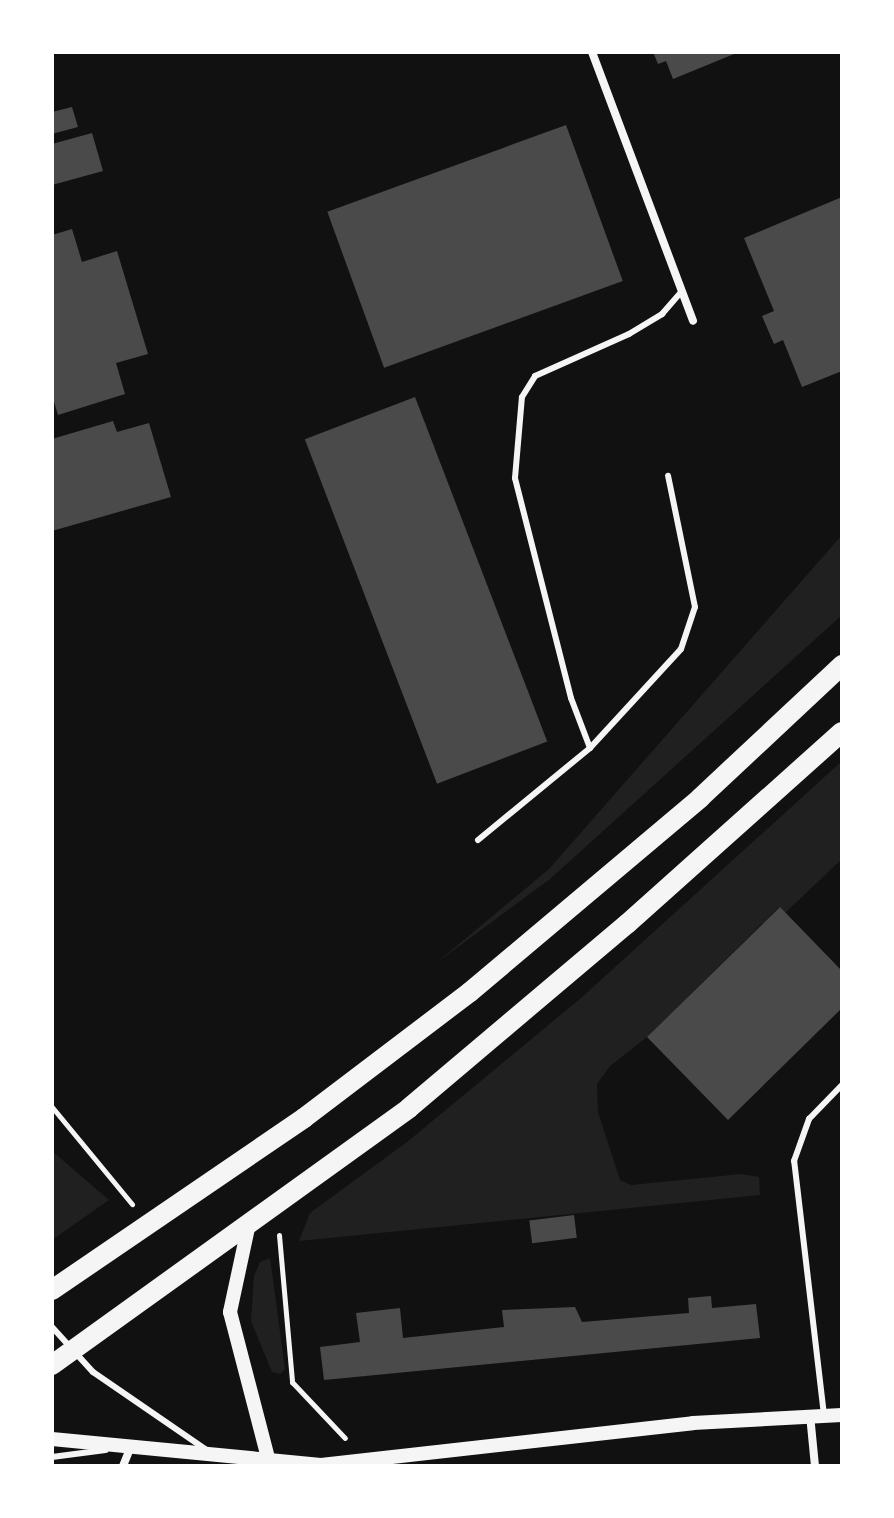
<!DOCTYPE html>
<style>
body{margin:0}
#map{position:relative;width:894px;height:1518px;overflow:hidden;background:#111;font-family:"Open Sans",sans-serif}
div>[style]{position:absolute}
.green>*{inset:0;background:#202020}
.building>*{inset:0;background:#4a4a4a;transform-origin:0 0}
.path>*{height:5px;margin:-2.5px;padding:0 2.5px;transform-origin:2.5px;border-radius:2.5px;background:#f5f5f5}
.service>*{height:6px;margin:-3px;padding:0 3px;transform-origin:3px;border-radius:3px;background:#f5f5f5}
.minor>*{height:8px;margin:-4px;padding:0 4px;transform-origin:4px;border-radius:4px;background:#f5f5f5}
.tertiary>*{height:14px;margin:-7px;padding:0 7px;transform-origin:7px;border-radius:7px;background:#f5f5f5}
.primary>*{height:20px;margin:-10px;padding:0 10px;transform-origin:10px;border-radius:10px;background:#f5f5f5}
span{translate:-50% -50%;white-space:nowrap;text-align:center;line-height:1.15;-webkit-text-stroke:6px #fff;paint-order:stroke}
.frame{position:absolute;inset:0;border:54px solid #fff;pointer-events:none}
</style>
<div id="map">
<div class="green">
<i style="clip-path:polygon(842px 535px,842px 615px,550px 879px,435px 964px,549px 869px)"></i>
<i style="clip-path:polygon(842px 761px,842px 859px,785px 913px,779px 907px,647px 1037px,610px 1066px,597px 1084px,598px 1112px,620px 1180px,631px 1185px,741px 1174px,759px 1177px,760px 1195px,299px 1241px,310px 1213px,407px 1142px,581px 998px)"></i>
<i style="clip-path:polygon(52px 1151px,109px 1200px,52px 1240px)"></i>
<i style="clip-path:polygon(270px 1258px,285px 1369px,280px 1374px,272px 1372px,251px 1321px,254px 1276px,260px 1262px)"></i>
</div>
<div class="building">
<i style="clip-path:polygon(653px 52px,739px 52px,673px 79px,666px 61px,658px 64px)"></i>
<i style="clip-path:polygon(72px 107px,78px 127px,52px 134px,52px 112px)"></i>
<i style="left:566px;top:125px;width:166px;height:254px;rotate:70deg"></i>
<i style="clip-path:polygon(92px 133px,103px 171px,52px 185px,52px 144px)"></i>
<i style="clip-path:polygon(842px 197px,842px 371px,802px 387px,783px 340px,774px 344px,762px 316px,774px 311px,744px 238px)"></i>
<i style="clip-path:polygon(72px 229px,82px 262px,117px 251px,148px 354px,116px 363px,125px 394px,58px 415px,52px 395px,52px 235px)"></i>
<i style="left:415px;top:397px;width:369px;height:118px;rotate:69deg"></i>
<i style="clip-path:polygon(113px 421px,117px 432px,149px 423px,171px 497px,52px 531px,52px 439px)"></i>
<i style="clip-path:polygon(780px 907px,842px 971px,842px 1008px,728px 1120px,647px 1037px)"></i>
<i style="left:574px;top:1215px;width:23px;height:45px;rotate:83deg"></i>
<i style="clip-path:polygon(711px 1296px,712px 1308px,756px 1304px,760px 1338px,324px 1380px,320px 1347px,360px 1342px,356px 1313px,400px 1308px,403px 1338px,504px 1327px,502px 1310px,575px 1307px,582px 1322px,689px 1313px,688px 1298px)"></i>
</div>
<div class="path">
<i style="left:52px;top:1107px;width:126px;rotate:50.5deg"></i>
<i style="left:279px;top:1235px;width:148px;rotate:84.9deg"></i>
<i style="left:292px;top:1382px;width:77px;rotate:46.6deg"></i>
</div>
<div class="service">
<i style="left:590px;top:748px;width:134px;rotate:-47.4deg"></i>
<i style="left:681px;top:649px;width:44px;rotate:-71.6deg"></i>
<i style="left:695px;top:607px;width:134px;rotate:-101.6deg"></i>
<i style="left:478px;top:840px;width:145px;rotate:-39.4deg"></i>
<i style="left:590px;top:748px;width:53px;rotate:-110.8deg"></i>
<i style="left:571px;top:698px;width:227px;rotate:-104.3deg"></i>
<i style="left:515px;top:478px;width:81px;rotate:-85.1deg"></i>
<i style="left:522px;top:397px;width:25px;rotate:-58deg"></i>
<i style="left:535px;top:376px;width:103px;rotate:-24.1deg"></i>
<i style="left:629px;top:334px;width:39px;rotate:-31deg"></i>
<i style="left:662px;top:314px;width:30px;rotate:-49deg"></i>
<i style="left:52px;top:1327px;width:61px;rotate:47.7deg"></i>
<i style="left:93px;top:1372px;width:140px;rotate:34.5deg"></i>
<i style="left:824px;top:1415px;width:256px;rotate:-96.7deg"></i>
<i style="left:794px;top:1161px;width:45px;rotate:-70.3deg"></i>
<i style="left:809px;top:1119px;width:47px;rotate:-45.9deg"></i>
<i style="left:52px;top:1457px;width:54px;rotate:-7.4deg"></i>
</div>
<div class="minor">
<i style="left:592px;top:52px;width:287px;rotate:69.4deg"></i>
<i style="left:810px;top:1415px;width:51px;rotate:84.4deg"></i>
<i style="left:123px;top:1466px;width:18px;rotate:-68deg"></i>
</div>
<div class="tertiary">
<i style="left:248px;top:1228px;width:86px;rotate:102.1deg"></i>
<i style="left:230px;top:1312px;width:155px;rotate:75.4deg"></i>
<i style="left:52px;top:1439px;width:270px;rotate:5.5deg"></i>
<i style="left:321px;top:1465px;width:374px;rotate:-6.4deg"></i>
<i style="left:693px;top:1423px;width:149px;rotate:-3.1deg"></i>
</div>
<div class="primary">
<i style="left:52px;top:1290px;width:305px;rotate:-34.3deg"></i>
<i style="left:304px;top:1118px;width:208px;rotate:-37.2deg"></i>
<i style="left:470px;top:992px;width:301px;rotate:-40.1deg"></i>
<i style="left:700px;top:798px;width:195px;rotate:-43.1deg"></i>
<i style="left:52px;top:1365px;width:440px;rotate:-35.7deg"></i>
<i style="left:409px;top:1108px;width:285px;rotate:-40.2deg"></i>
<i style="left:627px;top:924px;width:288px;rotate:-41.8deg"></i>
</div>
<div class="frame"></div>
</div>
